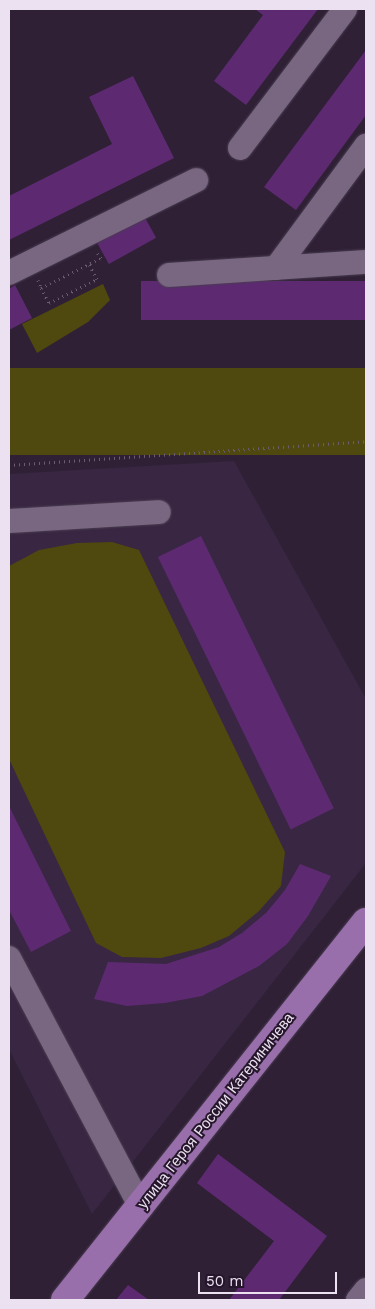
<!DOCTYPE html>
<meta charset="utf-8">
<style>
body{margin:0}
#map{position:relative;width:375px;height:1309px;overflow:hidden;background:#2f2036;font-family:"Work Sans",sans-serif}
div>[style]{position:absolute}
.built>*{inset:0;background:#392642}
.green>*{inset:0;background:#4f480f;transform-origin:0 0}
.building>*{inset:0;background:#5d2a72;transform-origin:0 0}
.path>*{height:3px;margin-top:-1.5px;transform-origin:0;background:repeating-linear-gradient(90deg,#6b5d71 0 1px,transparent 0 5px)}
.roads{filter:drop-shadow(0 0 1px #4a3c50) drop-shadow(0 0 1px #4a3c50)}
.minor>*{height:24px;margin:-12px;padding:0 12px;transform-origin:12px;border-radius:12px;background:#796781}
.major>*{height:28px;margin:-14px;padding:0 14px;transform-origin:14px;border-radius:14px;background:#986eab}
span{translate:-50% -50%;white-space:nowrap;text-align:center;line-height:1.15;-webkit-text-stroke:4px #25162b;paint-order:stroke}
.street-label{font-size:15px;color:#ebe1f0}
.frame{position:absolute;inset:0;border:10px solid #ebe1f0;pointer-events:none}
.scale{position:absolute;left:198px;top:1272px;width:139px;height:22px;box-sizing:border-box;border:2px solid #ebe1f0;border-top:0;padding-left:6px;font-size:15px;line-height:18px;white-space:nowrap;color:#ebe1f0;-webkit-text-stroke:4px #25162b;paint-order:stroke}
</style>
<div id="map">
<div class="built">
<i style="clip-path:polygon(234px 461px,366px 699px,366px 863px,92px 1214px,9px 1049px,9px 474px)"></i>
</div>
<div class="green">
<i style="clip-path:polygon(103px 284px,110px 300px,88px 322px,37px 353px,22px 324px)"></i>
<i style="left:366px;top:368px;width:87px;height:358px;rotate:90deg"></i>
<i style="clip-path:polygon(112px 542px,139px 550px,285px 852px,281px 886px,259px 911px,229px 936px,201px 948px,161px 958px,122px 957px,96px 943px,9px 759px,9px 566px,39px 550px,77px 543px)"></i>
</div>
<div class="building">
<i style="clip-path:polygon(255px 9px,318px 9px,246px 105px,214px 81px,263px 15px)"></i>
<i style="clip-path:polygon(366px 50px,366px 115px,296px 210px,264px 187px)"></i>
<i style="clip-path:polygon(133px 76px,174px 158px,9px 240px,9px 196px,112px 144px,89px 97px)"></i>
<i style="left:144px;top:216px;width:25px;height:54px;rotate:61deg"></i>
<i style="left:366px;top:281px;width:39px;height:225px;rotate:90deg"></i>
<i style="clip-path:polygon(15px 285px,32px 318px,9px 330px,9px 289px)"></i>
<i style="left:201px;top:536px;width:303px;height:48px;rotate:64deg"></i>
<i style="clip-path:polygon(9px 806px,71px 931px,31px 952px,9px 910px)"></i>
<i style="clip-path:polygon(300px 864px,331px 876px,308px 916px,287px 944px,259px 966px,202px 996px,165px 1003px,127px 1006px,94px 999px,108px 962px,166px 964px,219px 947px,242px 933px,266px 913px,285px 890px)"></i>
<i style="clip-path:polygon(218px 1154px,327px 1236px,279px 1300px,229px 1300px,274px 1241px,197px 1183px)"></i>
<i style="clip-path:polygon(128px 1285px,149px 1300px,116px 1300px)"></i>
</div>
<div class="path">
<i style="left:38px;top:280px;width:9px;rotate:69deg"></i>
<i style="left:41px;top:288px;width:67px;rotate:-26.6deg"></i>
<i style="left:101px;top:258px;width:7px;rotate:-124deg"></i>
<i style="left:41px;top:288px;width:17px;rotate:62deg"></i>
<i style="left:49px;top:303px;width:54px;rotate:-26.6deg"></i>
<i style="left:97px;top:279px;width:17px;rotate:-118deg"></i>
<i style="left:9px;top:465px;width:358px;rotate:-3.8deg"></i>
</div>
<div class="roads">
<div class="minor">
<i style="left:240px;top:148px;width:174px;rotate:-52.9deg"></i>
<i style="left:276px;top:268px;width:152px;rotate:-53.6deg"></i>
<i style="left:9px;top:273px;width:209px;rotate:-26.4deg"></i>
<i style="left:169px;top:275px;width:197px;rotate:-3.8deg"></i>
<i style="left:9px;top:521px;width:150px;rotate:-3.4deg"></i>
<i style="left:9px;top:958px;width:282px;rotate:62.1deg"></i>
<i style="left:358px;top:1300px;width:13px;rotate:-51deg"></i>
</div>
<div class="major">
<i style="left:65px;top:1300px;width:483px;rotate:-51.5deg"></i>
</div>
</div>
<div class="street-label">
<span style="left:216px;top:1111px;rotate:-52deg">улица Героя России Катериничева</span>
</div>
<div class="frame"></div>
<div class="scale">50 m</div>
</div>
